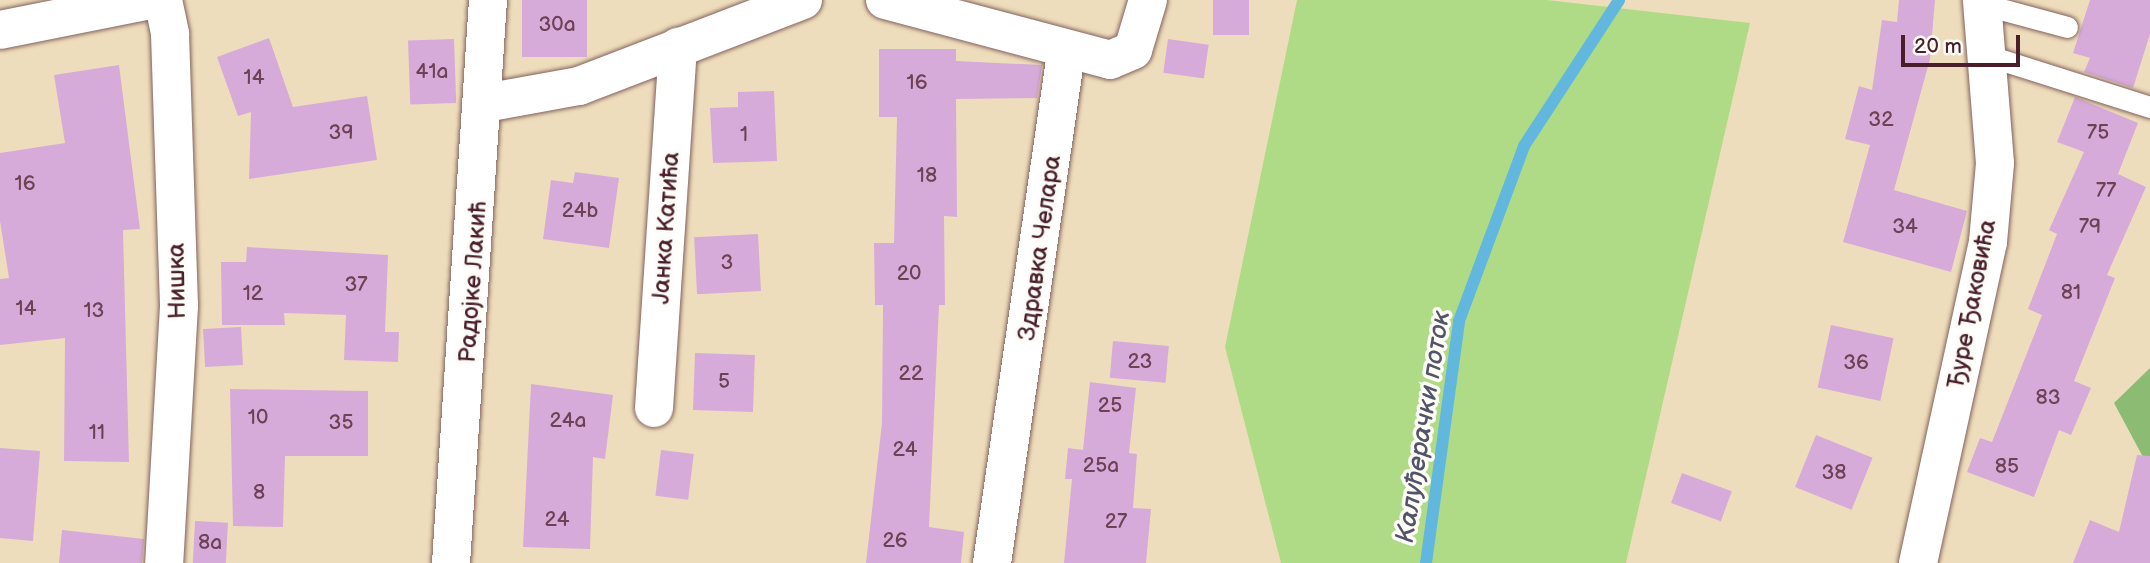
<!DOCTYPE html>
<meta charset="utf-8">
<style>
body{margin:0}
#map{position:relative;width:2150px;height:563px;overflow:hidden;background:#eeddbc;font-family:"Balsamiq Sans",sans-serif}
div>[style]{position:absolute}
.green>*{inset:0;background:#b0db86}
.forest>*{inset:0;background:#8cbb73}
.stream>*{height:12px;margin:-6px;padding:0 6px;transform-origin:6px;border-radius:6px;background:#62b7de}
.building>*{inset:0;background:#d7abd9;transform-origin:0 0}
.roads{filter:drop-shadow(0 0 2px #83625e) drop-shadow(0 0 2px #83625e)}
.service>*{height:21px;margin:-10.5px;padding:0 10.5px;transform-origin:10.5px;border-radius:10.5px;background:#fff}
.minor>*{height:38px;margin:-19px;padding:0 19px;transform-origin:19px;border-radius:19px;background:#fff}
span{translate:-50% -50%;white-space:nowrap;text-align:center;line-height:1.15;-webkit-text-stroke:7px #fdfcf7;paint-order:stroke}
.number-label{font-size:21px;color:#6d4256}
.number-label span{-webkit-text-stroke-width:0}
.street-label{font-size:24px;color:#4a1f2b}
.water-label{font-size:26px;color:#52546a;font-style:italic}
.scale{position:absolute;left:1901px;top:35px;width:119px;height:32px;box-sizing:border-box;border:4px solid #4a1f2b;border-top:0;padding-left:9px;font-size:21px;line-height:24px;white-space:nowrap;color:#4a1f2b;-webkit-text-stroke:5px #fdfcf7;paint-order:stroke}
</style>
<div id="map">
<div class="green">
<i style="clip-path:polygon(1297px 0,1547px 0,1750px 23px,1626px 563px,1281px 563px,1225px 347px)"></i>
</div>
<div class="forest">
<i style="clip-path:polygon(2150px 368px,2150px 470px,2114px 403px)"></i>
</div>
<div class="stream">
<i style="left:1426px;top:563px;width:244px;rotate:-82.2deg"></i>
<i style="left:1459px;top:321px;width:187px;rotate:-69.6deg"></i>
<i style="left:1524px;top:146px;width:174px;rotate:-56.9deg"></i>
</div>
<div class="building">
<i style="left:522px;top:0;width:65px;height:57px"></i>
<i style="left:1213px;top:0;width:36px;height:35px"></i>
<i style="clip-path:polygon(1899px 0,1935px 0,1930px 59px,1894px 190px,1967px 211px,1951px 272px,1843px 242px,1870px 145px,1845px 139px,1859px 86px,1872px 90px,1882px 20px,1897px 22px)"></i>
<i style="clip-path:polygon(2090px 0,2150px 0,2150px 34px,2133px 88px,2084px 72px,2090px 58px,2073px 53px)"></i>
<i style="clip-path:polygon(269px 38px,293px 107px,367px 96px,377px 160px,249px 179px,251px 112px,238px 116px,217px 57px)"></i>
<i style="left:454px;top:39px;width:64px;height:46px;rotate:88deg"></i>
<i style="left:1168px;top:39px;width:41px;height:34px;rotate:8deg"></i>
<i style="clip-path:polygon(879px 49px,956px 49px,956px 61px,1042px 65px,1037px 98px,956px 99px,957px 217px,944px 216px,945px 305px,939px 305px,929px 527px,964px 532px,961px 563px,866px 563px,882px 423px,883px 305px,875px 305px,874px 243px,894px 243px,897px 117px,879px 117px)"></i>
<i style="clip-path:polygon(119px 65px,140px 229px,123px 230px,129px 462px,64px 461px,65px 338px,0 345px,0 279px,9px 278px,0 221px,0 153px,65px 143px,54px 75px)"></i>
<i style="clip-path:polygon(774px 91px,777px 161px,713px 163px,710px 108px,738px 107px,738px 92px)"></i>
<i style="clip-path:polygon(2075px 97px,2138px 123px,2118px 174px,2146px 187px,2107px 275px,2115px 278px,2074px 381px,2091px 388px,2071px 435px,2059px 430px,2034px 497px,1967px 472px,1980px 438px,1992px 442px,2042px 315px,2028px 309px,2057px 234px,2049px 230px,2084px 152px,2057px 142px)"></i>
<i style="clip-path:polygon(575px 172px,619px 178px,609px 248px,543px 239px,551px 180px,573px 183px)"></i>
<i style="left:758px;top:234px;width:57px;height:64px;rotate:87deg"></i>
<i style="clip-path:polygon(247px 247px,388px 255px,385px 332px,399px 332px,398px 362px,344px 360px,346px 315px,284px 313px,285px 325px,222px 325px,221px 262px,246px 262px)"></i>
<i style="left:1831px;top:325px;width:64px;height:64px;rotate:12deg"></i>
<i style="left:241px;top:327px;width:38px;height:38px;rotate:87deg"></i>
<i style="left:1113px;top:341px;width:56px;height:37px;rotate:5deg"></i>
<i style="left:695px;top:353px;width:60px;height:57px;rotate:2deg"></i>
<i style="clip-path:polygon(1090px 382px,1136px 388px,1129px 453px,1137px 454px,1133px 508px,1151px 509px,1146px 563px,1064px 563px,1072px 479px,1065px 479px,1068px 448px,1083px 450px)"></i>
<i style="clip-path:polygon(531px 384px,613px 395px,605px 459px,593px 457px,590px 549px,523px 547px)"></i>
<i style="clip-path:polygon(230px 389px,368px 391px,368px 456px,285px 456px,283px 527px,233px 526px)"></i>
<i style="left:1816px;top:435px;width:61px;height:56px;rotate:22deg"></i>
<i style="clip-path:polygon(0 448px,40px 451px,33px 541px,0 538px)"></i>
<i style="left:661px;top:450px;width:33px;height:46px;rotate:7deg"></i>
<i style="clip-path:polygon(2137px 455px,2150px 456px,2150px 563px,2073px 563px,2090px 520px,2119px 532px)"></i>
<i style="left:1682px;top:473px;width:53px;height:32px;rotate:20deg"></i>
<i style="left:195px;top:521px;width:33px;height:42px;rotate:3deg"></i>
<i style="clip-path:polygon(62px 530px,144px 539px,142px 563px,59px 563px)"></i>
</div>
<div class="roads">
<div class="service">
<i style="left:1982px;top:4px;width:88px;rotate:15.1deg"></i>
<i style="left:1986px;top:55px;width:172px;rotate:17.6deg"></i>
</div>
<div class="minor">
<i style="left:163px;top:0;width:35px;rotate:78deg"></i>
<i style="left:170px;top:34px;width:272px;rotate:88.1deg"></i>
<i style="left:179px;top:306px;width:257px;rotate:93.3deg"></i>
<i style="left:885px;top:0;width:233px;rotate:14.9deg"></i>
<i style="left:1110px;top:60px;width:25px;rotate:-23deg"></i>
<i style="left:1133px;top:50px;width:52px;rotate:-73.3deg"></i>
<i style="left:0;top:30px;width:153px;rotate:-11.3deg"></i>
<i style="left:485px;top:103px;width:96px;rotate:-10.3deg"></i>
<i style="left:579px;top:86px;width:240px;rotate:-21deg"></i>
<i style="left:654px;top:408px;width:362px;rotate:-86.2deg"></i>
<i style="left:451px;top:563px;width:564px;rotate:-86.24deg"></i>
<i style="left:992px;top:563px;width:515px;rotate:-81.74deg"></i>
<i style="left:1918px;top:563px;width:329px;rotate:-77.7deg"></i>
<i style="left:1988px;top:242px;width:79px;rotate:-84.9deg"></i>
<i style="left:1995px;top:163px;width:164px;rotate:-94.6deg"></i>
</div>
</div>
<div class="number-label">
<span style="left:557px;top:25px">30a</span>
<span style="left:432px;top:72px">41a</span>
<span style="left:254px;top:78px">14</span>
<span style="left:917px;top:83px">16</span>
<span style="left:1881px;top:120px">32</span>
<span style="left:341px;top:133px">39</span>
<span style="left:2098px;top:133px">75</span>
<span style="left:744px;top:135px">1</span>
<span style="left:927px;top:176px">18</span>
<span style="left:25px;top:184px">16</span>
<span style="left:2106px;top:191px">77</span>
<span style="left:580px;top:211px">24b</span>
<span style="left:1905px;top:227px">34</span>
<span style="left:2090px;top:227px">79</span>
<span style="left:727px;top:263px">3</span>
<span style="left:909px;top:274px">20</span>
<span style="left:356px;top:285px">37</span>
<span style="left:2071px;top:293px">81</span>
<span style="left:253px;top:294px">12</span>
<span style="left:26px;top:309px">14</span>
<span style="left:94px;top:311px">13</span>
<span style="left:1140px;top:362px">23</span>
<span style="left:1856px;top:363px">36</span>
<span style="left:911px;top:374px">22</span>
<span style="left:724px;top:382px">5</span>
<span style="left:2048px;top:398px">83</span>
<span style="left:1110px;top:406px">25</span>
<span style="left:258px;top:418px">10</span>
<span style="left:568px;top:421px">24a</span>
<span style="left:341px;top:423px">35</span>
<span style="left:97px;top:433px">11</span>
<span style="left:905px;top:450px">24</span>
<span style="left:1101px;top:466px">25a</span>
<span style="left:2007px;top:467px">85</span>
<span style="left:1834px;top:473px">38</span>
<span style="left:259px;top:493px">8</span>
<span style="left:557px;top:520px">24</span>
<span style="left:1116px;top:522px">27</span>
<span style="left:895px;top:541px">26</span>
<span style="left:210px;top:543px">8a</span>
</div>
<div class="street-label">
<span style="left:666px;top:228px;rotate:-86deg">Јанка Катића</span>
<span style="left:1040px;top:248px;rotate:-82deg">Здравка Челара</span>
<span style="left:177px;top:281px;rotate:-91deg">Нишка</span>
<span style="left:473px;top:282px;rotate:-86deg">Радојке Лакић</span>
<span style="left:1972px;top:304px;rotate:-79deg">Ђуре Ђаковића</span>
</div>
<div class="water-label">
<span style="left:1424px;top:427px;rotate:-81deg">Калуђерачки поток</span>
</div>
<div class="scale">20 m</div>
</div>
